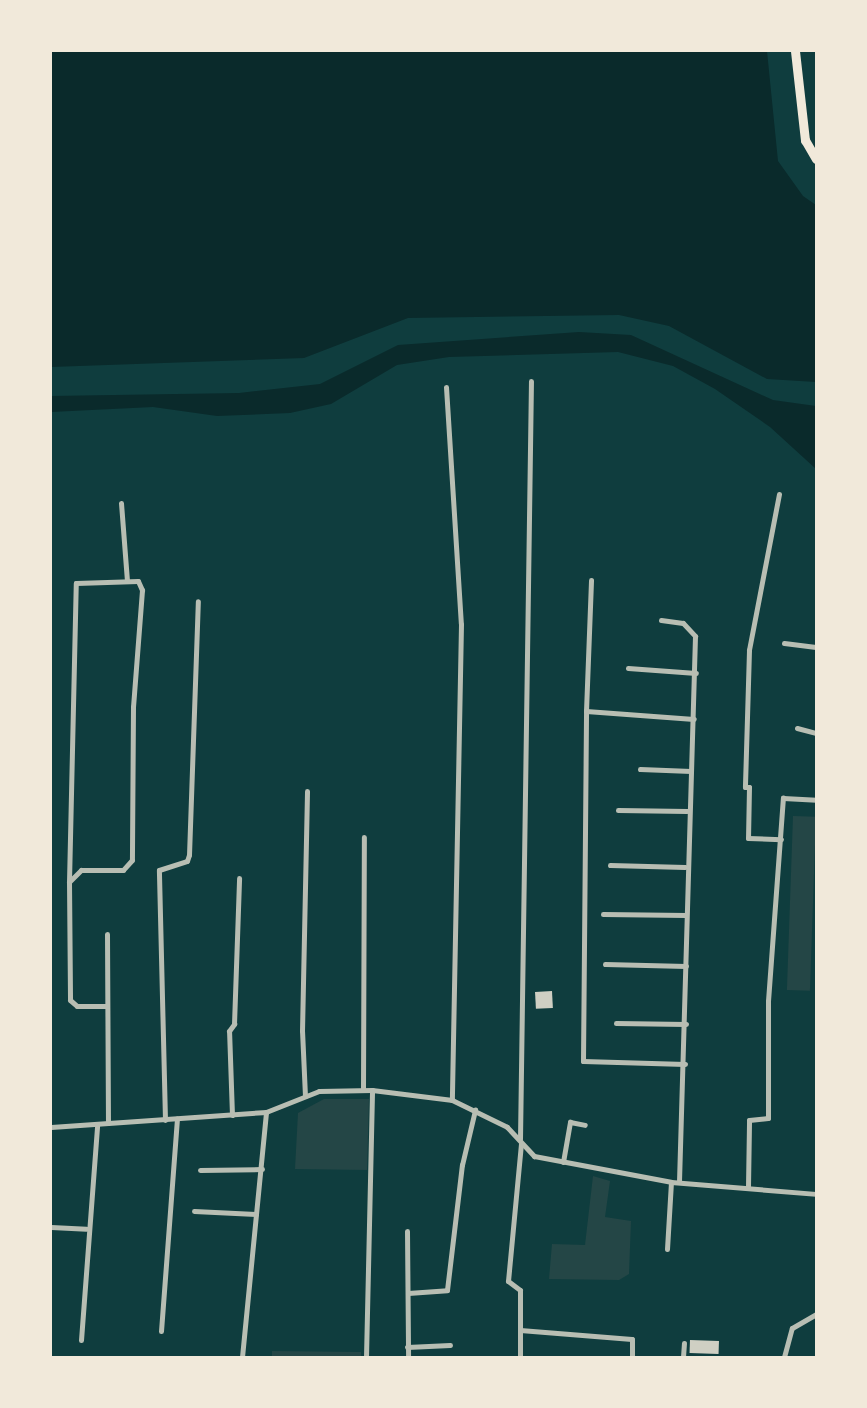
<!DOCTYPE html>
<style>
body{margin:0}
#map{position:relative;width:867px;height:1408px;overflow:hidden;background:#0f3d3e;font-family:Jost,sans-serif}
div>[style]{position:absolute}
.green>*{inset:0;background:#244646;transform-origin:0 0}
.water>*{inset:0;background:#0a2a2b}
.building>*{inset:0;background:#cfcfc3;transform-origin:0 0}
.minor>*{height:5px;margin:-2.5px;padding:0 2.5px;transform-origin:2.5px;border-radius:2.5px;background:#b8beb3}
.primary>*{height:9px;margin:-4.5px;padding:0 4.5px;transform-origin:4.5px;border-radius:4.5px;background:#f1e9da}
span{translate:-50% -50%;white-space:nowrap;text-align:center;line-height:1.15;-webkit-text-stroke:6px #f1e9da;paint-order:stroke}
.frame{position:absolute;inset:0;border:52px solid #f1e9da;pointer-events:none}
</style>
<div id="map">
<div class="green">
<i style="left:793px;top:816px;width:23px;height:174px;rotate:2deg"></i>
<i style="clip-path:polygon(324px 1099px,369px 1099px,367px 1170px,295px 1169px,298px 1113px)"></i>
<i style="clip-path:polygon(593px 1176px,610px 1181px,605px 1217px,631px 1221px,629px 1274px,619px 1280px,549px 1279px,552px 1244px,585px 1245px)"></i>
<i style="clip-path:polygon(272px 1351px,361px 1352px,361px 1357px,272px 1357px)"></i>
</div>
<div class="water">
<i style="clip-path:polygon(51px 51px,767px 51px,778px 161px,803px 196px,816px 205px,816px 382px,767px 379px,669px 326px,619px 315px,408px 318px,304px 358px,51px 367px)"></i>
<i style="clip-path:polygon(579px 332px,631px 335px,773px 400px,816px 406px,816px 469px,770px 427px,715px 389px,673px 366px,618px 352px,449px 357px,397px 365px,331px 404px,290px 413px,217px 416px,153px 407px,51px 412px,51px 396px,239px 393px,320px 384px,398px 345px)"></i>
</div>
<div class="building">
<i style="left:552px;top:991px;width:17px;height:17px;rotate:87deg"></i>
<i style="left:690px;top:1340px;width:29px;height:13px;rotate:2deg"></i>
</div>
<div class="minor">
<i style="left:446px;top:387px;width:237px;rotate:86.4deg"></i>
<i style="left:461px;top:624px;width:476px;rotate:91.1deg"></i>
<i style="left:779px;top:494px;width:159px;rotate:100.9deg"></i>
<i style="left:749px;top:650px;width:137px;rotate:91.7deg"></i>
<i style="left:745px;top:787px;width:4px"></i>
<i style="left:749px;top:787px;width:51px;rotate:91.1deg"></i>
<i style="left:748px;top:838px;width:33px;rotate:2deg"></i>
<i style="left:121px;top:503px;width:78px;rotate:85.6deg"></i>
<i style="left:661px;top:620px;width:22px;rotate:8deg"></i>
<i style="left:683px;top:623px;width:18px;rotate:47deg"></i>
<i style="left:695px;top:636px;width:546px;rotate:91.68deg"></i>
<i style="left:784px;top:643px;width:32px;rotate:7deg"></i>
<i style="left:628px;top:668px;width:68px;rotate:4.2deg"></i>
<i style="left:586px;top:711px;width:131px;rotate:-87.8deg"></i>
<i style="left:797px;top:728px;width:20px;rotate:15deg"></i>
<i style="left:640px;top:769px;width:51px;rotate:2.2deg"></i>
<i style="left:618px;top:810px;width:69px;rotate:0.8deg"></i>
<i style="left:610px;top:865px;width:75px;rotate:1.5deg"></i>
<i style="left:69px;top:882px;width:299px;rotate:-88.7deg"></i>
<i style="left:76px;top:583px;width:62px;rotate:-1.8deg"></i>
<i style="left:138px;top:581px;width:10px;rotate:66deg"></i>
<i style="left:142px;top:590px;width:117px;rotate:94.4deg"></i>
<i style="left:133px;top:707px;width:153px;rotate:90.4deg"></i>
<i style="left:132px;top:860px;width:13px;rotate:132deg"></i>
<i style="left:123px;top:870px;width:42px;rotate:180deg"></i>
<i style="left:81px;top:870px;width:17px;rotate:135deg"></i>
<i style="left:69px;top:882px;width:118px;rotate:89.5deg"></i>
<i style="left:70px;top:1000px;width:9px;rotate:41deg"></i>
<i style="left:77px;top:1006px;width:28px"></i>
<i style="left:603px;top:914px;width:83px;rotate:0.7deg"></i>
<i style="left:107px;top:934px;width:189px;rotate:89.7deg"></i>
<i style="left:605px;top:964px;width:81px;rotate:1.4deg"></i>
<i style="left:616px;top:1023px;width:70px;rotate:0.8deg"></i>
<i style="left:685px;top:1064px;width:102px;rotate:-178.3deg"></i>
<i style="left:583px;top:1061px;width:350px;rotate:-89.5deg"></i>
<i style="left:586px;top:711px;width:108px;rotate:4.2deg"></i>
<i style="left:363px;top:1090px;width:253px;rotate:-89.8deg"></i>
<i style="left:305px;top:1096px;width:65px;rotate:-92.6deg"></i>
<i style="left:302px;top:1031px;width:240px;rotate:-88.8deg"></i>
<i style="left:232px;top:1115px;width:84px;rotate:-92deg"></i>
<i style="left:229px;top:1031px;width:9px;rotate:-54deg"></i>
<i style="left:234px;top:1024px;width:146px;rotate:-88deg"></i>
<i style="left:165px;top:1120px;width:250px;rotate:-91.4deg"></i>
<i style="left:159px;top:870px;width:29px;rotate:-18deg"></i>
<i style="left:187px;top:861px;width:6px;rotate:-72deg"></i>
<i style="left:189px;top:855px;width:254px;rotate:-88deg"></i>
<i style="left:51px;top:1127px;width:216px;rotate:-4deg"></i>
<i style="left:266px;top:1112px;width:57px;rotate:-21.6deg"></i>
<i style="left:319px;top:1091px;width:53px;rotate:-1.1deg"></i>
<i style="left:372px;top:1090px;width:81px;rotate:7.1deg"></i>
<i style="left:452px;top:1100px;width:61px;rotate:26.1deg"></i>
<i style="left:507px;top:1127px;width:40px;rotate:47deg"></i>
<i style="left:534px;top:1156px;width:139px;rotate:10.7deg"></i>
<i style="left:671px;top:1182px;width:145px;rotate:4.7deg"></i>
<i style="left:520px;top:1139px;width:758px;rotate:-89.17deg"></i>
<i style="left:563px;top:1162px;width:41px;rotate:-80.1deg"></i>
<i style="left:570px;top:1122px;width:15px;rotate:11deg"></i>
<i style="left:200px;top:1170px;width:62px;rotate:-0.9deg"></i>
<i style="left:748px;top:1187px;width:67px;rotate:-89.1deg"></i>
<i style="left:749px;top:1120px;width:19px;rotate:-6deg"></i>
<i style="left:768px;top:1118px;width:117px;rotate:-90deg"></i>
<i style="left:768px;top:1001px;width:204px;rotate:-85.8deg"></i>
<i style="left:783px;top:798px;width:33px;rotate:3deg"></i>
<i style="left:194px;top:1211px;width:62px;rotate:2.8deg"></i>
<i style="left:51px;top:1227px;width:35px;rotate:3deg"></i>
<i style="left:407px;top:1231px;width:126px;rotate:89.5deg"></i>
<i style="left:667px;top:1249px;width:67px;rotate:-86.6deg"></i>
<i style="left:408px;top:1293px;width:39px;rotate:-4deg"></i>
<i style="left:447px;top:1290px;width:126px;rotate:-83.2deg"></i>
<i style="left:462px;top:1165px;width:57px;rotate:-76.7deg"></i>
<i style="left:520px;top:1330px;width:112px;rotate:4.6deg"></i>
<i style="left:632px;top:1339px;width:18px;rotate:90deg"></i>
<i style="left:161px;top:1331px;width:213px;rotate:-85.7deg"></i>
<i style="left:81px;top:1340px;width:216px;rotate:-85.7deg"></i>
<i style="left:407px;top:1347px;width:43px;rotate:-2.7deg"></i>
<i style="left:242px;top:1357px;width:246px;rotate:-84.4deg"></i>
<i style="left:366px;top:1357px;width:267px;rotate:-88.7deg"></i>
<i style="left:520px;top:1357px;width:67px;rotate:-90deg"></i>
<i style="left:520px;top:1290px;width:15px;rotate:-143deg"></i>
<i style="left:508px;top:1281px;width:138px;rotate:-84.6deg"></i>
<i style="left:683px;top:1357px;width:14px;rotate:-86deg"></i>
<i style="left:784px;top:1357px;width:30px;rotate:-75deg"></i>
<i style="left:792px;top:1328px;width:28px;rotate:-30deg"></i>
</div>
<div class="primary">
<i style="left:795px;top:51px;width:90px;rotate:83.6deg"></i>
<i style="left:805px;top:140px;width:22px;rotate:60deg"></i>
</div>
<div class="frame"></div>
</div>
